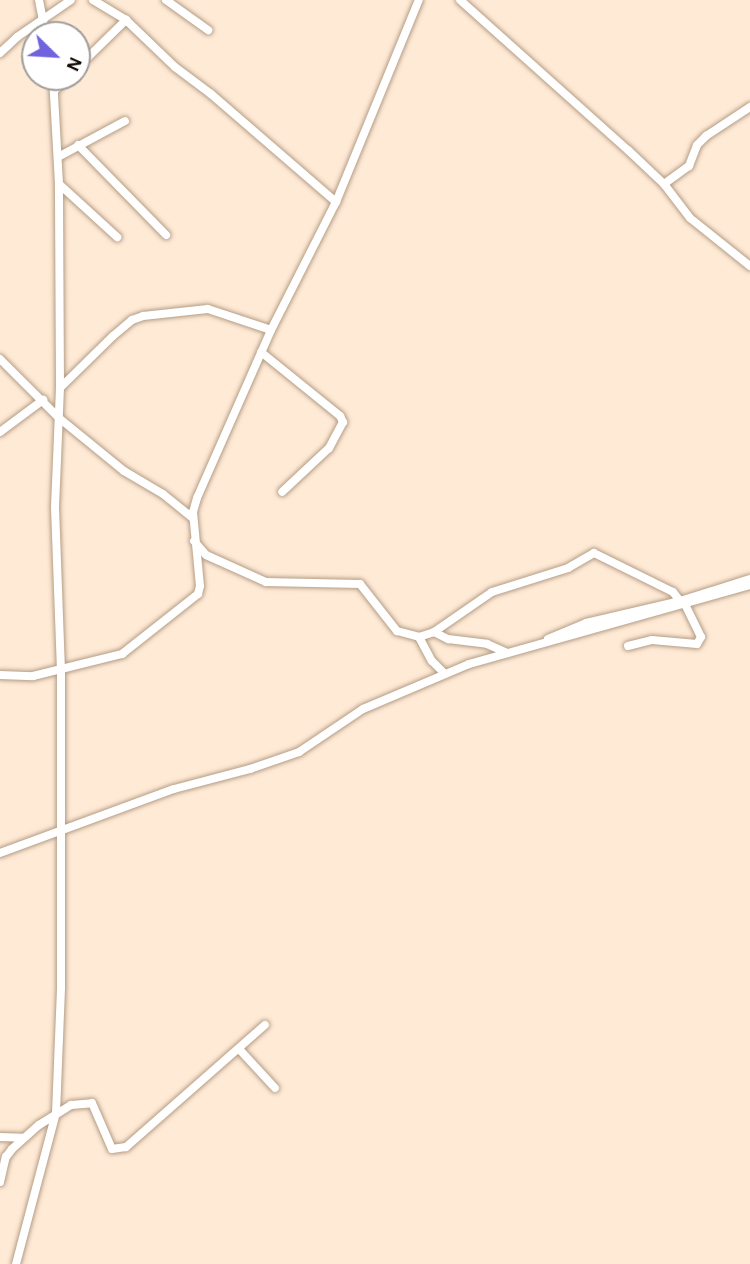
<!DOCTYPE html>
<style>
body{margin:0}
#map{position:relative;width:750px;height:1264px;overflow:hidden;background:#ffead6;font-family:"Alegreya Sans",sans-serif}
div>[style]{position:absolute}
.roads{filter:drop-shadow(0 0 2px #b49d85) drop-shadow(0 0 2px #b49d85)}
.minor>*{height:8px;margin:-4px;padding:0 4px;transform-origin:4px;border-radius:4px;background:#fff}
span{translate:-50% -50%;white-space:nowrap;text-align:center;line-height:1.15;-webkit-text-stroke:5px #fff;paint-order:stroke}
.north{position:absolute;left:21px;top:21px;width:70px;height:70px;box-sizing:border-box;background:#fff;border:2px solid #a19d9b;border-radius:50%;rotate:114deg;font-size:19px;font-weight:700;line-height:28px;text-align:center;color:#130b04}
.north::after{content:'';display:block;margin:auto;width:24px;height:32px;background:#7163de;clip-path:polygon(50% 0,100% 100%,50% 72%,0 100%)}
</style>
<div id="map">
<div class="roads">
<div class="minor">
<i style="left:39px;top:0;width:36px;rotate:79deg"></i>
<i style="left:93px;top:0;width:39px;rotate:31deg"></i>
<i style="left:126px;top:20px;width:68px;rotate:43.8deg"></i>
<i style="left:175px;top:67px;width:45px;rotate:36.9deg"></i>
<i style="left:211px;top:94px;width:165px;rotate:40.8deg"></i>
<i style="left:166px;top:0;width:52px;rotate:35.5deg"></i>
<i style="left:460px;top:0;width:225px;rotate:41.8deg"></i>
<i style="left:628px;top:150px;width:50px;rotate:43.4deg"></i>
<i style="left:664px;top:184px;width:43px;rotate:52.6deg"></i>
<i style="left:690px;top:218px;width:77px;rotate:38.7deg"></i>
<i style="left:0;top:53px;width:23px;rotate:-43deg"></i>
<i style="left:17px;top:37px;width:65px;rotate:-34.4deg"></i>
<i style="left:77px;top:68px;width:69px;rotate:-44.4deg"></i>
<i style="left:55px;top:90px;width:18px;rotate:-45deg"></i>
<i style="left:78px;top:145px;width:126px;rotate:45.6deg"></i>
<i style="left:58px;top:157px;width:76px;rotate:-28.2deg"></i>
<i style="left:59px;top:184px;width:79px;rotate:42.4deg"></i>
<i style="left:664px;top:184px;width:31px;rotate:-36deg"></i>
<i style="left:689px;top:166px;width:22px;rotate:-69deg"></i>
<i style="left:697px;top:145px;width:13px;rotate:-45deg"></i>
<i style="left:706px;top:136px;width:53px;rotate:-33.4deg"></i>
<i style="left:261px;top:352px;width:102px;rotate:39deg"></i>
<i style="left:340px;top:416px;width:7px;rotate:63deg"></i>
<i style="left:343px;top:422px;width:30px;rotate:118deg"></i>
<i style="left:329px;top:448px;width:64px;rotate:136.9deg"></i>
<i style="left:0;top:359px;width:83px;rotate:45deg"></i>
<i style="left:59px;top:418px;width:84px;rotate:39.2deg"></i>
<i style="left:124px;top:471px;width:45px;rotate:30.5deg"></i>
<i style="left:163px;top:494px;width:38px;rotate:39deg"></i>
<i style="left:60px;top:388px;width:74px;rotate:-44.5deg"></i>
<i style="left:113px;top:336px;width:25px;rotate:-40deg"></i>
<i style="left:132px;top:320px;width:12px;rotate:-20deg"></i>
<i style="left:143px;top:316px;width:65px;rotate:-6.1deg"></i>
<i style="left:208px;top:309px;width:66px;rotate:18.4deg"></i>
<i style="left:0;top:432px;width:54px;rotate:-36.7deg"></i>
<i style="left:194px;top:541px;width:18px;rotate:49deg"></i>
<i style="left:206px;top:555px;width:66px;rotate:24.2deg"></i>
<i style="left:266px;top:582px;width:94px;rotate:1.2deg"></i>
<i style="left:360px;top:584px;width:60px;rotate:51.8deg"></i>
<i style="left:397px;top:631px;width:23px;rotate:15deg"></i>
<i style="left:419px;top:637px;width:16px;rotate:-18deg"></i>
<i style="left:434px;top:632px;width:70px;rotate:-34.6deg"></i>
<i style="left:492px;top:592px;width:80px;rotate:-17.5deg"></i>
<i style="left:568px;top:568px;width:30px;rotate:-30deg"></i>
<i style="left:594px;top:553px;width:88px;rotate:26.3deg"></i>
<i style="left:673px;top:592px;width:11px;rotate:52deg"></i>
<i style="left:434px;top:632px;width:16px;rotate:27deg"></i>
<i style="left:448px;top:639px;width:39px;rotate:7deg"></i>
<i style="left:487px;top:644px;width:22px;rotate:24deg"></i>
<i style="left:419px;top:637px;width:27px;rotate:62deg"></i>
<i style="left:432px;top:661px;width:18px;rotate:45deg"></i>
<i style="left:548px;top:639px;width:41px;rotate:-22.8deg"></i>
<i style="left:586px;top:623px;width:97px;rotate:-13.2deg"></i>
<i style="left:680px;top:601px;width:73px;rotate:-17.4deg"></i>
<i style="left:628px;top:646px;width:25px;rotate:-14deg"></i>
<i style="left:652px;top:640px;width:45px;rotate:5.1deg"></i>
<i style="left:697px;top:644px;width:8px;rotate:-60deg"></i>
<i style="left:701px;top:637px;width:34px;rotate:-116deg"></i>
<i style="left:0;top:675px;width:33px;rotate:2deg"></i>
<i style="left:33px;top:676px;width:92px;rotate:-13.9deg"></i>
<i style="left:122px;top:654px;width:97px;rotate:-38.3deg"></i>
<i style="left:198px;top:594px;width:8px;rotate:-76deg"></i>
<i style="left:200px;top:586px;width:74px;rotate:-95.4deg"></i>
<i style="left:193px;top:512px;width:15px;rotate:-74deg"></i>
<i style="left:197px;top:498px;width:184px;rotate:-66.2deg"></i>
<i style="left:271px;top:330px;width:144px;rotate:-63.1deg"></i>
<i style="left:336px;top:202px;width:218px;rotate:-67.7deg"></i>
<i style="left:0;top:853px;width:185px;rotate:-20.2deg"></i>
<i style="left:174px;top:789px;width:79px;rotate:-14.7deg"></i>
<i style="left:250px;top:769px;width:52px;rotate:-19.1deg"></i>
<i style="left:299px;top:752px;width:77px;rotate:-33.9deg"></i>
<i style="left:363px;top:709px;width:115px;rotate:-23deg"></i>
<i style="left:469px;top:664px;width:292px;rotate:-15.7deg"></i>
<i style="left:239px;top:1049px;width:53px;rotate:47.3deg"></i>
<i style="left:0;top:1137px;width:23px;rotate:2deg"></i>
<i style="left:0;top:1182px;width:26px;rotate:-77deg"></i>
<i style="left:6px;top:1157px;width:10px;rotate:-53deg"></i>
<i style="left:12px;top:1149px;width:36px;rotate:-42deg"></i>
<i style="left:39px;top:1125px;width:38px;rotate:-32deg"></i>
<i style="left:71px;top:1105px;width:21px;rotate:-5deg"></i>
<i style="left:92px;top:1103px;width:50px;rotate:66.5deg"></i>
<i style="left:112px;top:1149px;width:14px;rotate:-8deg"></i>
<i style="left:126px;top:1147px;width:185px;rotate:-41.3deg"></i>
<i style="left:16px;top:1264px;width:156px;rotate:-75.2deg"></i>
<i style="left:56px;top:1113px;width:125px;rotate:-87.7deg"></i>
<i style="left:61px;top:988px;width:317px;rotate:-90deg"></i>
<i style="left:61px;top:671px;width:164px;rotate:-92.1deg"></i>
<i style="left:55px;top:507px;width:119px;rotate:-87.6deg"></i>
<i style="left:60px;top:388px;width:204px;rotate:-90.3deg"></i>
<i style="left:59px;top:184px;width:107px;rotate:-93.2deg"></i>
</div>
</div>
<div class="north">N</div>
</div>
